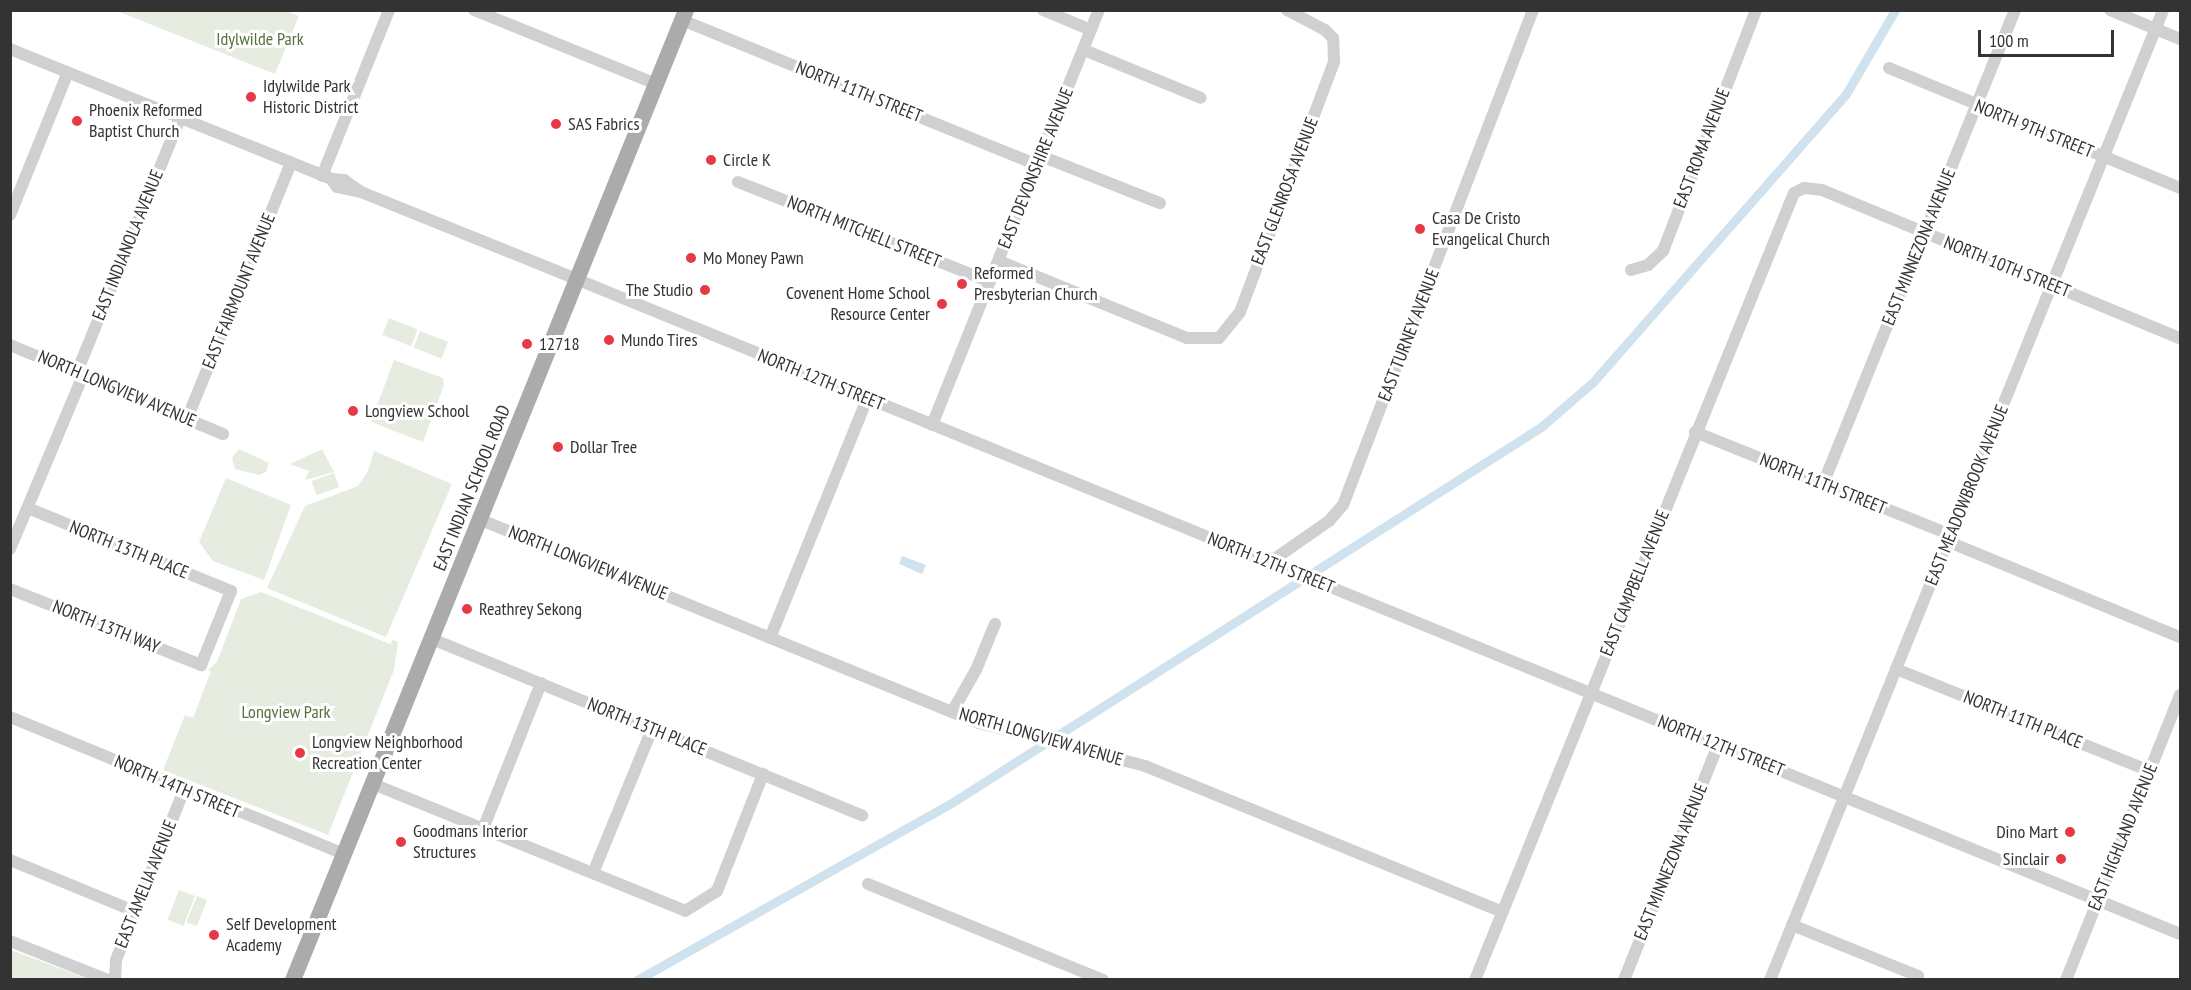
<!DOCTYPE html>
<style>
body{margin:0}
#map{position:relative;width:2191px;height:990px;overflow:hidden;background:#fff;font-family:"PT Sans Narrow",sans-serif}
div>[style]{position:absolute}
.green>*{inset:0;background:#e6ecdf;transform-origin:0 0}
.water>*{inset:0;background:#cfe2ee}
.canal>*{height:9px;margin:-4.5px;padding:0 4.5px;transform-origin:4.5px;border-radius:4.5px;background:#cfe2ee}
.minor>*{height:12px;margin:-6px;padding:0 6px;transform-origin:6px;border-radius:6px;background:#d0d0d0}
.major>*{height:16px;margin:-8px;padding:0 8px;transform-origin:8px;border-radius:8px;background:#ababab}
.dots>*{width:16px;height:16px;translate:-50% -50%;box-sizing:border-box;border:3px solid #fff;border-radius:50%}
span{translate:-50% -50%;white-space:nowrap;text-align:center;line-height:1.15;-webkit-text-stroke:6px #fff;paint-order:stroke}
.park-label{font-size:18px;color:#56703f}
.poi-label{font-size:18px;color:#333}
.left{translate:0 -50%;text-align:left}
.right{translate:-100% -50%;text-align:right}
.street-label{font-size:18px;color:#333}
.frame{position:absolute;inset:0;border:12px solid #333;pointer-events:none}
.scale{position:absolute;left:1978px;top:30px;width:136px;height:27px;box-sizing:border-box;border:3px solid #333;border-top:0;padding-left:8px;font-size:18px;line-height:21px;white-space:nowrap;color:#333;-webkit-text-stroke:4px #fff;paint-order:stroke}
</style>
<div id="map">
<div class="green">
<i style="clip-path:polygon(286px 11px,299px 16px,275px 74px,117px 11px)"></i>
<i style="left:389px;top:318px;width:31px;height:18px;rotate:22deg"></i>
<i style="left:420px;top:331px;width:30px;height:18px;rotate:21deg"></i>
<i style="clip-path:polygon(394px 360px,443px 378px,444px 385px,423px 442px,371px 422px)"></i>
<i style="clip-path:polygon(239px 449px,269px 463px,266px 472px,259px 475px,235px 469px,232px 458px)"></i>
<i style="clip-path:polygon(322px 449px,334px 472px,305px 480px,309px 471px,290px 464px)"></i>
<i style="clip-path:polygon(374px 451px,452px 484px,386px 637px,267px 588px,305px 506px,358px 486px,368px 471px)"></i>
<i style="left:334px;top:473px;width:15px;height:24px;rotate:70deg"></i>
<i style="clip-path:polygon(226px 478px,291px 505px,264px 580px,213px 561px,199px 542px)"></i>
<i style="clip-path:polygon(261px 592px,390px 644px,393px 640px,398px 642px,394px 670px,328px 835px,163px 770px,185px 715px,193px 718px,211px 671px,208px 670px,217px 662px,241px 599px)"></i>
<i style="left:179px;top:890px;width:17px;height:32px;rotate:21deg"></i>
<i style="left:197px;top:896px;width:11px;height:28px;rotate:22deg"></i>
<i style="clip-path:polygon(10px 950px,11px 950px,88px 979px,11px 979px)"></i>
</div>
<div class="water">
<i style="clip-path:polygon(902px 556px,926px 565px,922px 574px,899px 564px)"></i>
</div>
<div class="canal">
<i style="left:637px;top:980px;width:363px;rotate:-29.4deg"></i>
<i style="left:953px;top:802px;width:697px;rotate:-32.53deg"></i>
<i style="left:1541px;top:427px;width:69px;rotate:-40.9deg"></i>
<i style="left:1593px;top:382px;width:383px;rotate:-48.7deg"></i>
<i style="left:1846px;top:94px;width:97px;rotate:-59.7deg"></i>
</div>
<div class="minor">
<i style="left:474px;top:10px;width:196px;rotate:22.1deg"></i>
<i style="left:1043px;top:10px;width:52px;rotate:22.6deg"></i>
<i style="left:2110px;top:10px;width:76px;rotate:22.5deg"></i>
<i style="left:682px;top:20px;width:383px;rotate:22.2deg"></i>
<i style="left:10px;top:49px;width:346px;rotate:22deg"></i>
<i style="left:331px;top:179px;width:13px;rotate:4deg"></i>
<i style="left:344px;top:180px;width:21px;rotate:35deg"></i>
<i style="left:1084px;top:50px;width:126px;rotate:22.3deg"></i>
<i style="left:1889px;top:68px;width:315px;rotate:22.4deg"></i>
<i style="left:1041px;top:156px;width:128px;rotate:21.6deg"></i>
<i style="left:322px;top:176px;width:179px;rotate:-68deg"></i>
<i style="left:331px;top:179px;width:10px;rotate:53deg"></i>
<i style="left:337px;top:187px;width:25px;rotate:12deg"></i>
<i style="left:361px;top:192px;width:232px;rotate:22deg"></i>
<i style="left:576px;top:279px;width:1733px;rotate:22.21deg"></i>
<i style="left:738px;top:182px;width:271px;rotate:21.6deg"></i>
<i style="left:10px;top:215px;width:154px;rotate:-67.9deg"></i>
<i style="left:999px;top:261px;width:203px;rotate:22.3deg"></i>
<i style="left:1187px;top:338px;width:32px"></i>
<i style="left:1219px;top:338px;width:33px;rotate:-51deg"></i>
<i style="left:1240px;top:312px;width:267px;rotate:-69.4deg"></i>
<i style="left:1334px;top:62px;width:24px;rotate:-92deg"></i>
<i style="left:1333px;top:38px;width:11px;rotate:-135deg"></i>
<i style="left:1325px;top:30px;width:43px;rotate:-152.2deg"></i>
<i style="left:1631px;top:270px;width:18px;rotate:-16deg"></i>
<i style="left:1648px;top:265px;width:21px;rotate:-43deg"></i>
<i style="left:1663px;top:251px;width:258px;rotate:-68.9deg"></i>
<i style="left:10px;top:345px;width:231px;rotate:22.7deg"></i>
<i style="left:77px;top:372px;width:274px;rotate:-67.9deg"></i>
<i style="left:187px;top:419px;width:276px;rotate:-67.9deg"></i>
<i style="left:932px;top:425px;width:447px;rotate:-68.1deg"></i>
<i style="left:1695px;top:432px;width:276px;rotate:21.9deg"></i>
<i style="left:1823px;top:484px;width:511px;rotate:-67.95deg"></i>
<i style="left:481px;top:520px;width:538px;rotate:22.18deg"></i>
<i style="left:979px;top:723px;width:171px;rotate:14.5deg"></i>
<i style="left:1145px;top:766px;width:386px;rotate:22.2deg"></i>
<i style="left:1949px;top:542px;width:250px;rotate:22.4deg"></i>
<i style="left:10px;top:549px;width:189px;rotate:-67.2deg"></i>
<i style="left:1270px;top:562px;width:72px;rotate:-34.8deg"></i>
<i style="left:1329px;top:521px;width:21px;rotate:-49deg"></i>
<i style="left:1343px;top:505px;width:530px;rotate:-69deg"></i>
<i style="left:10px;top:589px;width:206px;rotate:21.7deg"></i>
<i style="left:201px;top:665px;width:80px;rotate:-67.9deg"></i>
<i style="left:231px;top:591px;width:219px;rotate:-157.8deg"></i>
<i style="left:770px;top:638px;width:258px;rotate:-67.9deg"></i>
<i style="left:432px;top:639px;width:465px;rotate:22.3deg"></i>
<i style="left:1896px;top:669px;width:274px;rotate:21.9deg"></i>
<i style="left:952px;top:712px;width:48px;rotate:-60.3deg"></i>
<i style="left:976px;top:670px;width:50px;rotate:-67.6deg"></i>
<i style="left:10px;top:717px;width:361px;rotate:22.3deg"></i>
<i style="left:373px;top:784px;width:337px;rotate:22.1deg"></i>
<i style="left:685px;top:911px;width:38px;rotate:-32deg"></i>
<i style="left:717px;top:891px;width:126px;rotate:-68.5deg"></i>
<i style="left:483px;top:829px;width:157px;rotate:-68.3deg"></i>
<i style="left:10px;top:860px;width:136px;rotate:22.4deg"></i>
<i style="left:593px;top:873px;width:156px;rotate:-67.7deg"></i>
<i style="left:868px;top:884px;width:254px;rotate:22.2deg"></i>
<i style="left:1792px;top:925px;width:136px;rotate:22deg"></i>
<i style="left:1918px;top:976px;width:4px;rotate:104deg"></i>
<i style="left:10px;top:941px;width:105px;rotate:21.7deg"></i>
<i style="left:115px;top:980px;width:20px;rotate:-87deg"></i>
<i style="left:116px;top:960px;width:183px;rotate:-68.2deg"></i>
<i style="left:1475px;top:980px;width:849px;rotate:-67.94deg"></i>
<i style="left:1794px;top:193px;width:11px;rotate:-27deg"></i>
<i style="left:1804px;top:188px;width:18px;rotate:6deg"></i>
<i style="left:1822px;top:190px;width:387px;rotate:22.5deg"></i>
<i style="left:1624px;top:980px;width:253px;rotate:-68.2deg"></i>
<i style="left:1770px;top:980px;width:1047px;rotate:-67.94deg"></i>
<i style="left:2066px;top:980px;width:307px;rotate:-68.2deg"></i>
</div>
<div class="major">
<i style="left:293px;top:980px;width:1047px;rotate:-67.94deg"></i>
</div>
<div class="dots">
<i style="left:251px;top:97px;background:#e63946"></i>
<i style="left:77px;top:121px;background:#e63946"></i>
<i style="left:556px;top:124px;background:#e63946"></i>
<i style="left:711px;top:160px;background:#e63946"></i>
<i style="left:1420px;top:229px;background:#e63946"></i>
<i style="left:691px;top:258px;background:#e63946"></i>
<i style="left:962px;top:284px;background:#e63946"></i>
<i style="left:705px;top:290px;background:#e63946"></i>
<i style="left:942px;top:304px;background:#e63946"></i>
<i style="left:609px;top:340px;background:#e63946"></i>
<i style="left:527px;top:344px;background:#e63946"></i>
<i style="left:353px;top:411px;background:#e63946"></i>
<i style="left:558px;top:447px;background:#e63946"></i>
<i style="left:467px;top:609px;background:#e63946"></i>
<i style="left:300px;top:753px;background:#e63946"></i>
<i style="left:2070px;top:832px;background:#e63946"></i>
<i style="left:401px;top:842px;background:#e63946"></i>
<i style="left:2061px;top:859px;background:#e63946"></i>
<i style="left:214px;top:935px;background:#e63946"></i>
</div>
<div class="park-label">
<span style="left:260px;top:39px">Idylwilde Park</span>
<span style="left:286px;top:712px">Longview Park</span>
</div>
<div class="poi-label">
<span class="left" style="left:263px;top:97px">Idylwilde Park<br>Historic District</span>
<span class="left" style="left:89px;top:121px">Phoenix Reformed<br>Baptist Church</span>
<span class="left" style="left:568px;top:124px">SAS Fabrics</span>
<span class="left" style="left:723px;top:160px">Circle K</span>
<span class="left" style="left:1432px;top:229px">Casa De Cristo<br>Evangelical Church</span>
<span class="left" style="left:703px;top:258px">Mo Money Pawn</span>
<span class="left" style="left:974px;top:284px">Reformed<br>Presbyterian Church</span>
<span class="right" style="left:693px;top:290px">The Studio</span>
<span class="right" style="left:930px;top:304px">Covenent Home School<br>Resource Center</span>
<span class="left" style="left:621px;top:340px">Mundo Tires</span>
<span class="left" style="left:539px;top:344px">12718</span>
<span class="left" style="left:365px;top:411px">Longview School</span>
<span class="left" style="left:570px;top:447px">Dollar Tree</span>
<span class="left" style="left:479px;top:609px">Reathrey Sekong</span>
<span class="left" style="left:312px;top:753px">Longview Neighborhood<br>Recreation Center</span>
<span class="left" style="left:413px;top:842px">Goodmans Interior<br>Structures</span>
<span class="right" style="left:2058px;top:832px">Dino Mart</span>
<span class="right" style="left:2049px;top:859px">Sinclair</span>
<span class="left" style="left:226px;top:935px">Self Development<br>Academy</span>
</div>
<div class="street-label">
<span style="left:859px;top:92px;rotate:22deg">NORTH 11TH STREET</span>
<span style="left:2034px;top:129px;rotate:22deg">NORTH 9TH STREET</span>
<span style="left:1702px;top:148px;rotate:-69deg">EAST ROMA AVENUE</span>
<span style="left:1036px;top:168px;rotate:-68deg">EAST DEVONSHIRE AVENUE</span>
<span style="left:1285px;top:191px;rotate:-69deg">EAST GLENROSA AVENUE</span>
<span style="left:864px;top:232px;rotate:22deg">NORTH MITCHELL STREET</span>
<span style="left:128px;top:245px;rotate:-68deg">EAST INDIANOLA AVENUE</span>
<span style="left:1919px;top:247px;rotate:-68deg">EAST MINNEZONA AVENUE</span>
<span style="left:2007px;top:267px;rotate:22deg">NORTH 10TH STREET</span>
<span style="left:239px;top:291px;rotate:-68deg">EAST FAIRMOUNT AVENUE</span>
<span style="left:1409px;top:335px;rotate:-69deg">EAST TURNEY AVENUE</span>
<span style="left:821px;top:380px;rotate:22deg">NORTH 12TH STREET</span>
<span style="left:117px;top:389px;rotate:23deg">NORTH LONGVIEW AVENUE</span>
<span style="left:1823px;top:484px;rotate:22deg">NORTH 11TH STREET</span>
<span style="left:472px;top:488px;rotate:-68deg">EAST INDIAN SCHOOL ROAD</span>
<span style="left:1967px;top:495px;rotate:-68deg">EAST MEADOWBROOK AVENUE</span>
<span style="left:129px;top:550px;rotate:22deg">NORTH 13TH PLACE</span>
<span style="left:588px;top:563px;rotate:22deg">NORTH LONGVIEW AVENUE</span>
<span style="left:1271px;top:563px;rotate:22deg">NORTH 12TH STREET</span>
<span style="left:1635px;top:583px;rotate:-68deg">EAST CAMPBELL AVENUE</span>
<span style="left:106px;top:627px;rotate:22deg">NORTH 13TH WAY</span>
<span style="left:2023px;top:720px;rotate:22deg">NORTH 11TH PLACE</span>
<span style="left:647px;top:727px;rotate:22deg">NORTH 13TH PLACE</span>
<span style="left:1041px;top:737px;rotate:16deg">NORTH LONGVIEW AVENUE</span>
<span style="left:1721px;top:746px;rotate:22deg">NORTH 12TH STREET</span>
<span style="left:177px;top:787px;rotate:23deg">NORTH 14TH STREET</span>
<span style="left:2123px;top:837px;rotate:-68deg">EAST HIGHLAND AVENUE</span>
<span style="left:1671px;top:862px;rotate:-68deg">EAST MINNEZONA AVENUE</span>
<span style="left:146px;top:884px;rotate:-68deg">EAST AMELIA AVENUE</span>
</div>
<div class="frame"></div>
<div class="scale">100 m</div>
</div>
